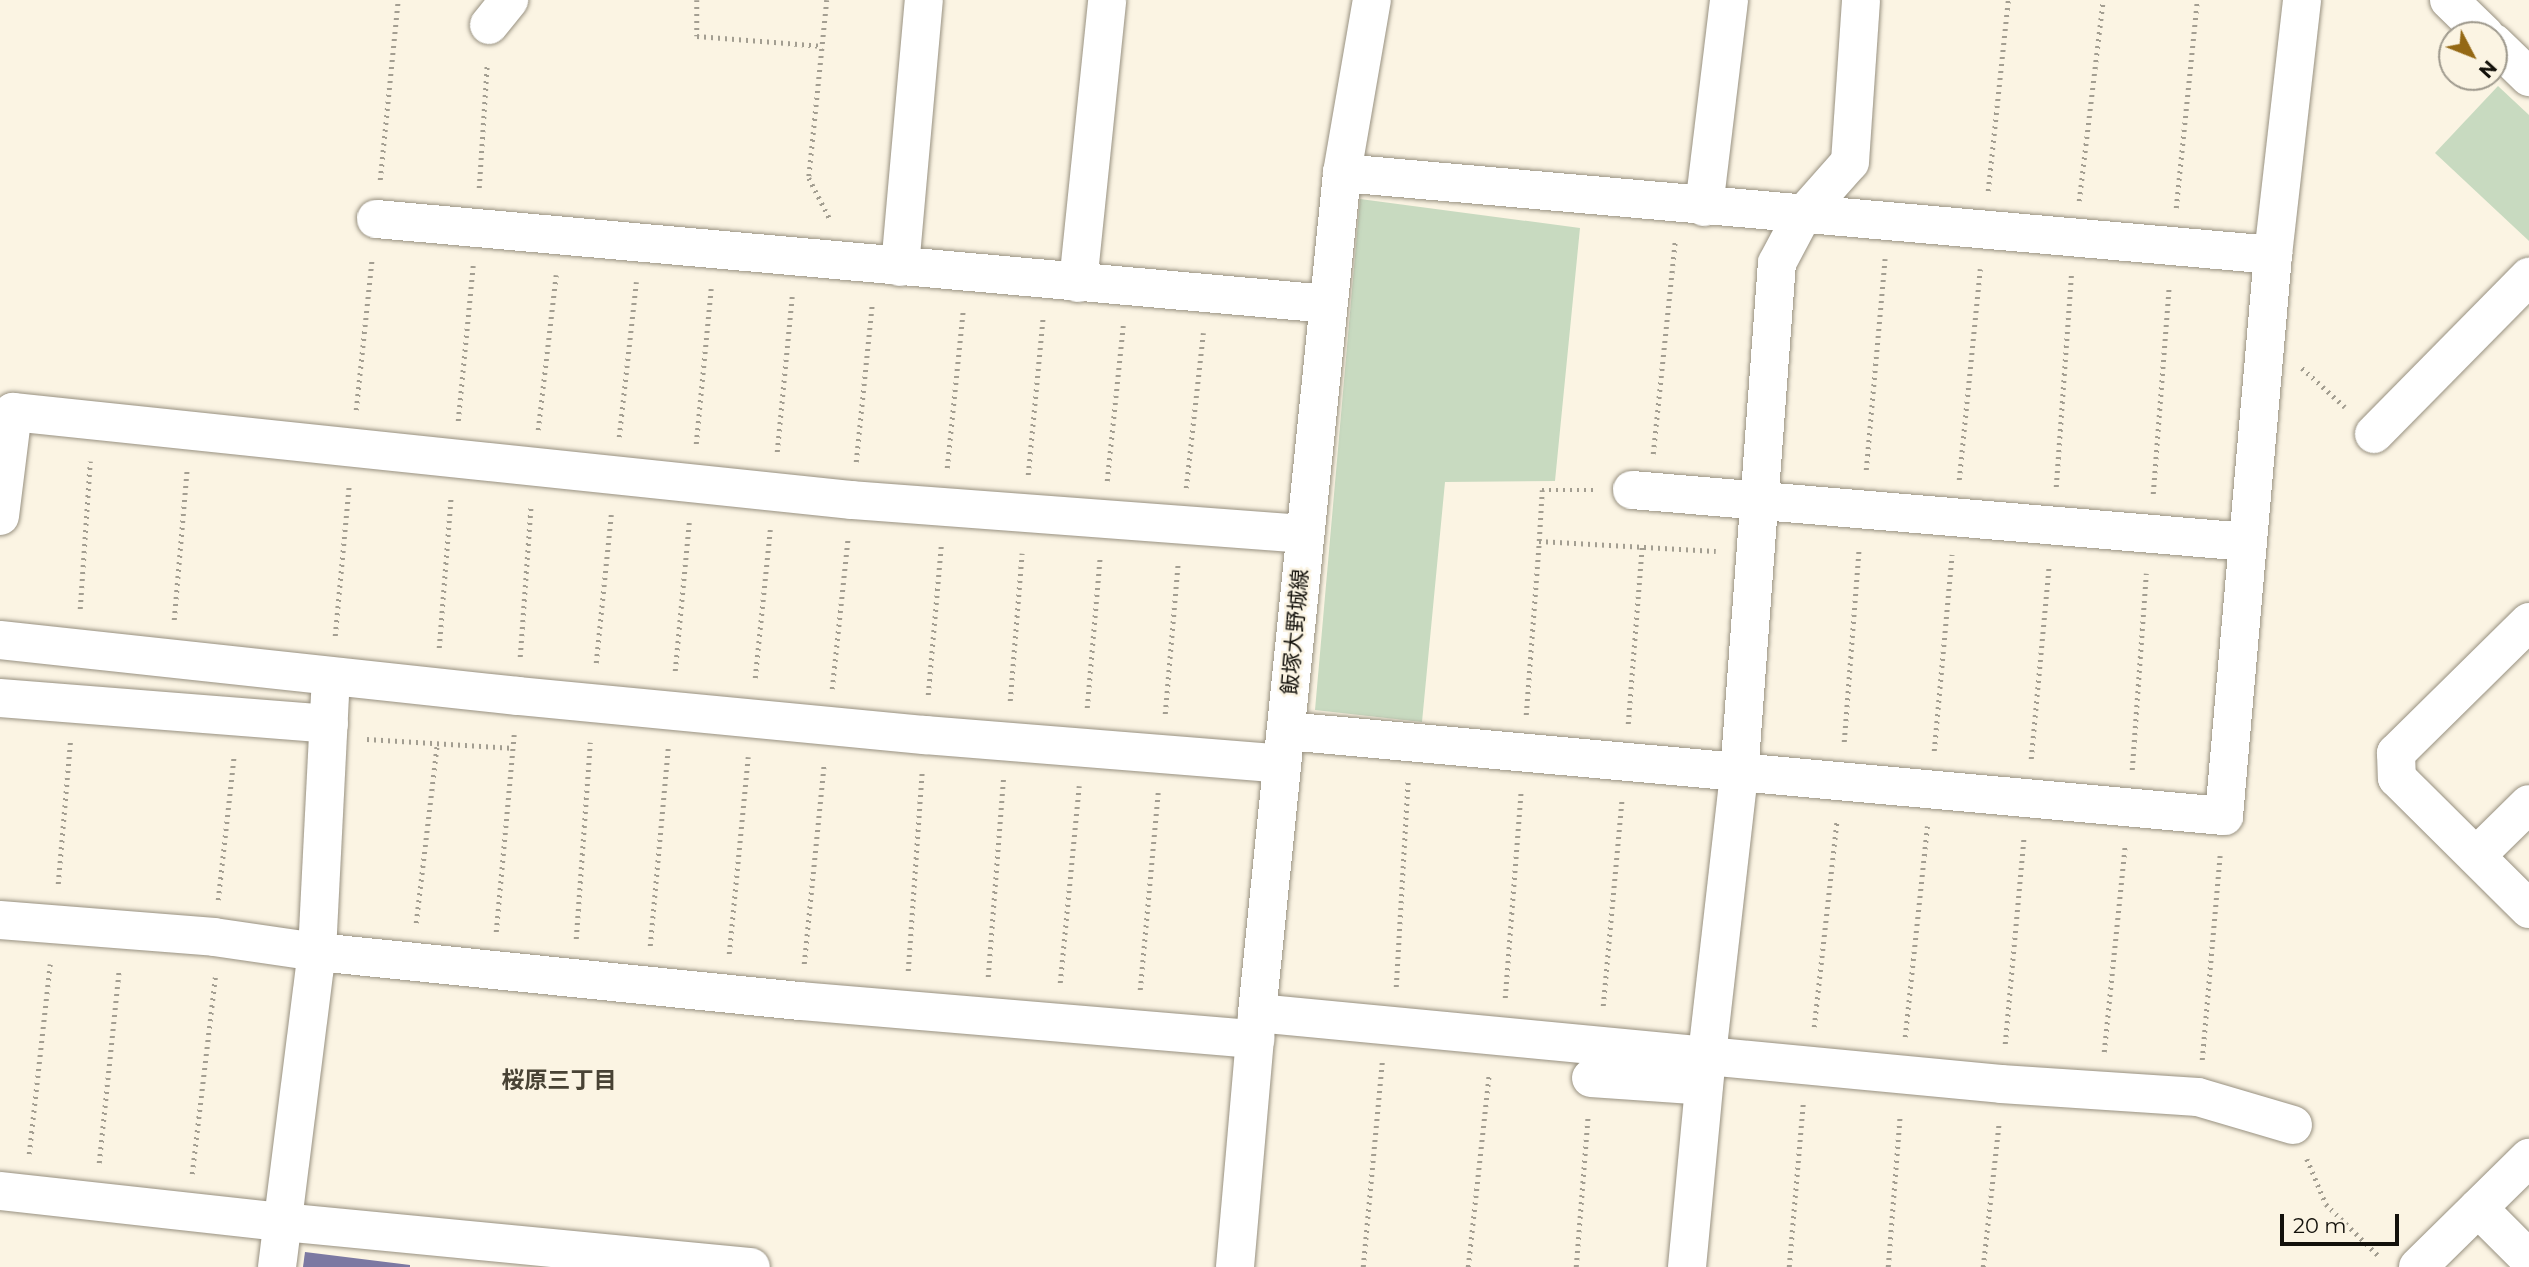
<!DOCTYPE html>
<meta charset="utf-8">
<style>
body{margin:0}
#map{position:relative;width:2529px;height:1267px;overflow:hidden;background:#fbf4e3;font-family:Montserrat,"Noto Sans JP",sans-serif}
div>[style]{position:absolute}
.green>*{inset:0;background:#c8dac0}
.building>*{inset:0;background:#7c79a2}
.path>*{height:4.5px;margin-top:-2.25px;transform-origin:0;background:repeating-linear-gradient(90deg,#a39e91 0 2px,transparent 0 7px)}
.roads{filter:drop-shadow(0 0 2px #989181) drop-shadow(0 0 2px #989181)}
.minor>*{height:38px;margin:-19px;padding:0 19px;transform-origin:19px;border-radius:19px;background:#fff}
.major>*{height:38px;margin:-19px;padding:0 19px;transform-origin:19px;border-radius:19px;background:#fff}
span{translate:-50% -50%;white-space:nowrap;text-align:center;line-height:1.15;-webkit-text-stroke:5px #fbf4e3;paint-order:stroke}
.street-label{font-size:21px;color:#13110b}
.neighbourhood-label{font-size:23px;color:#484234;font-weight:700}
.north{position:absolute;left:2438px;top:21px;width:70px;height:70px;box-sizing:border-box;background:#fbf4e3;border:2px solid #9e998d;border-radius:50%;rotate:132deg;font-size:19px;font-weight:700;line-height:28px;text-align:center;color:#13110b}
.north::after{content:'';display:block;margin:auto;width:24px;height:32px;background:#946814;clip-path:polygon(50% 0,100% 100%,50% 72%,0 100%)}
.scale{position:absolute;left:2280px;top:1214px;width:119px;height:32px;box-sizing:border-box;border:4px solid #13110b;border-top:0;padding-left:9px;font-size:21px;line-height:24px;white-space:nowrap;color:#13110b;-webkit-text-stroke:5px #fbf4e3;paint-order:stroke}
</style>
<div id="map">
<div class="green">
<i style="clip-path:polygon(2498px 86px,2529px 115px,2529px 241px,2435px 153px)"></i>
<i style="clip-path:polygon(1360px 199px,1580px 228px,1555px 481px,1445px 482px,1422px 722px,1315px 710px)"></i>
</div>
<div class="building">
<i style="clip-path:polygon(305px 1252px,410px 1265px,410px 1267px,303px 1267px)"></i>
</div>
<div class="path">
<i style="left:697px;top:0;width:36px;rotate:90deg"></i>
<i style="left:697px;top:36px;width:126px;rotate:4.5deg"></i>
<i style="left:827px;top:0;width:179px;rotate:95.8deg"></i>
<i style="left:809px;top:178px;width:46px;rotate:62.9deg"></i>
<i style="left:380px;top:180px;width:181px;rotate:-84.3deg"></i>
<i style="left:479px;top:188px;width:124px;rotate:-86.3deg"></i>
<i style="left:1988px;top:191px;width:192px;rotate:-84deg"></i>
<i style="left:2079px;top:201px;width:202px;rotate:-83.2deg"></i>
<i style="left:2176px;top:208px;width:209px;rotate:-84.2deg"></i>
<i style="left:2302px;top:368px;width:58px;rotate:42.2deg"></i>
<i style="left:356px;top:410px;width:152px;rotate:-84deg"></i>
<i style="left:458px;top:421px;width:156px;rotate:-84.5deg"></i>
<i style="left:538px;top:430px;width:156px;rotate:-83.4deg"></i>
<i style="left:619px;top:437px;width:156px;rotate:-83.7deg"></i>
<i style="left:696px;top:444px;width:156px;rotate:-84.5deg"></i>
<i style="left:777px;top:452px;width:156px;rotate:-84.5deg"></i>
<i style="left:1653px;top:454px;width:215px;rotate:-84.1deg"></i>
<i style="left:856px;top:462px;width:159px;rotate:-84.2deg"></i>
<i style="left:947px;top:468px;width:159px;rotate:-84.2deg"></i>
<i style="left:1866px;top:470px;width:212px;rotate:-84.9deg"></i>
<i style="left:1028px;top:475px;width:160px;rotate:-84.6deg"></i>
<i style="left:1959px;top:480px;width:212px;rotate:-84.3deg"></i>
<i style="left:1107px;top:481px;width:156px;rotate:-84.1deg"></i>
<i style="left:2056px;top:487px;width:212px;rotate:-85.9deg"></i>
<i style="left:1186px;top:488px;width:156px;rotate:-83.7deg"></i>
<i style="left:2153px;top:494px;width:209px;rotate:-85.6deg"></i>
<i style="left:1539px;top:541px;width:51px;rotate:-86.6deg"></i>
<i style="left:1542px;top:490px;width:51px"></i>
<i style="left:80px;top:609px;width:148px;rotate:-86.1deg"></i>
<i style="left:174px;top:620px;width:153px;rotate:-85.1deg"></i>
<i style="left:335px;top:636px;width:152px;rotate:-84.7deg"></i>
<i style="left:439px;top:648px;width:152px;rotate:-85.5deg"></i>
<i style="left:520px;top:657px;width:152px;rotate:-85.9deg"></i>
<i style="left:596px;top:663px;width:149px;rotate:-84.2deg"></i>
<i style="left:675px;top:671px;width:149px;rotate:-84.6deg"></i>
<i style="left:755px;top:678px;width:149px;rotate:-84.2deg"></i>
<i style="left:832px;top:689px;width:153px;rotate:-84deg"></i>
<i style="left:928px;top:695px;width:149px;rotate:-85deg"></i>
<i style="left:1010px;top:701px;width:148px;rotate:-85.4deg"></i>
<i style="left:1087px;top:708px;width:153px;rotate:-85.1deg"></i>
<i style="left:1165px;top:714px;width:152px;rotate:-85.1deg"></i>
<i style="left:1526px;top:715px;width:174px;rotate:-85.7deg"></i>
<i style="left:1539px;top:541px;width:177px;rotate:3.2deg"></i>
<i style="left:1628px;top:724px;width:178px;rotate:-85.5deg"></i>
<i style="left:367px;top:739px;width:146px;rotate:3.5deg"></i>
<i style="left:1844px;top:742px;width:195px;rotate:-85.6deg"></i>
<i style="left:1934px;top:751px;width:197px;rotate:-84.8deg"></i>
<i style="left:2031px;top:759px;width:195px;rotate:-84.7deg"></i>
<i style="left:2132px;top:770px;width:197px;rotate:-85.9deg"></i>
<i style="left:58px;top:884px;width:142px;rotate:-85.1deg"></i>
<i style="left:218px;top:900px;width:145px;rotate:-83.7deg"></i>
<i style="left:416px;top:923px;width:181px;rotate:-83.3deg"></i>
<i style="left:496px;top:932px;width:198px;rotate:-84.8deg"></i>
<i style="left:576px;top:939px;width:197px;rotate:-85.9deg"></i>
<i style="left:650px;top:946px;width:198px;rotate:-84.8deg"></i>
<i style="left:729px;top:954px;width:198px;rotate:-84.5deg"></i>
<i style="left:804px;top:964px;width:202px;rotate:-84.3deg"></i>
<i style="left:908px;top:971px;width:198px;rotate:-86deg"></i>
<i style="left:988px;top:977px;width:198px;rotate:-85.6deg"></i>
<i style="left:1060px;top:983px;width:198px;rotate:-84.5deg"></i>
<i style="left:1396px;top:987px;width:208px;rotate:-86.7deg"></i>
<i style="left:1140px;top:990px;width:198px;rotate:-84.8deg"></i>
<i style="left:1505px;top:998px;width:209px;rotate:-85.6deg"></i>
<i style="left:1603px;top:1006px;width:208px;rotate:-84.8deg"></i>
<i style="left:1814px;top:1027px;width:208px;rotate:-83.7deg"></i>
<i style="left:1905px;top:1037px;width:212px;rotate:-84deg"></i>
<i style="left:2005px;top:1044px;width:208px;rotate:-84.8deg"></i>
<i style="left:2104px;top:1052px;width:208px;rotate:-84.2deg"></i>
<i style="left:2202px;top:1060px;width:205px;rotate:-85deg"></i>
<i style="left:29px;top:1154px;width:191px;rotate:-83.7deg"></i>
<i style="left:2307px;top:1159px;width:49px;rotate:67.1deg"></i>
<i style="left:2326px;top:1204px;width:76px;rotate:44.5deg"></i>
<i style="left:99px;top:1163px;width:195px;rotate:-84.1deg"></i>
<i style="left:192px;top:1174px;width:198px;rotate:-83.3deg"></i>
<i style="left:1363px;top:1267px;width:206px;rotate:-84.7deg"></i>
<i style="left:1468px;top:1267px;width:193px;rotate:-83.8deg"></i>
<i style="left:1576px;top:1267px;width:152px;rotate:-85.5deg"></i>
<i style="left:1789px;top:1267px;width:163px;rotate:-85.1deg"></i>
<i style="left:1888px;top:1267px;width:152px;rotate:-85.5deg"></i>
<i style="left:1983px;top:1267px;width:145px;rotate:-83.7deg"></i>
</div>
<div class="roads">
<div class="minor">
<i style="left:2449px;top:0;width:50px;rotate:44.2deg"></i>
<i style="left:489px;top:25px;width:32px;rotate:-51deg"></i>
<i style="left:2494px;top:43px;width:49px;rotate:44.2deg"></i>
<i style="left:1342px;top:173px;width:935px;rotate:5.03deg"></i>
<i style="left:1704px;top:207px;width:209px;rotate:-83.1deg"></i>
<i style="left:376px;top:219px;width:956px;rotate:5.1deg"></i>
<i style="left:900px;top:267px;width:268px;rotate:-84.9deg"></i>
<i style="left:1078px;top:283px;width:284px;rotate:-84.1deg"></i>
<i style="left:2374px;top:434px;width:221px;rotate:-45.4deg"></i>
<i style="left:1632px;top:490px;width:618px;rotate:4.83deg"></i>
<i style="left:0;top:516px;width:105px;rotate:-82.9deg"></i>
<i style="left:13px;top:412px;width:844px;rotate:5.99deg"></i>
<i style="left:852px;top:500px;width:453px;rotate:4.3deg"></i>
<i style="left:2529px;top:622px;width:187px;rotate:135.4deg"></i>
<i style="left:2396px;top:753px;width:25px;rotate:88deg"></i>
<i style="left:2397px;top:778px;width:186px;rotate:44.8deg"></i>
<i style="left:0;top:640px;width:521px;rotate:6.17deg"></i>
<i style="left:518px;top:696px;width:409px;rotate:5.5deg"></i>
<i style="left:925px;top:735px;width:358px;rotate:4.6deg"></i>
<i style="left:0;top:698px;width:330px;rotate:4.5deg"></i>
<i style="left:1286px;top:731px;width:942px;rotate:5.18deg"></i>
<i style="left:2224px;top:816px;width:563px;rotate:-85.01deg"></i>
<i style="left:2273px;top:255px;width:257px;rotate:-83.5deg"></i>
<i style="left:2476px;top:856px;width:74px;rotate:-44.5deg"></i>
<i style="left:0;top:920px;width:215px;rotate:4.5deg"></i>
<i style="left:214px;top:937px;width:104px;rotate:8.3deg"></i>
<i style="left:317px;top:952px;width:485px;rotate:5.8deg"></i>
<i style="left:800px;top:1001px;width:457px;rotate:4.8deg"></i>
<i style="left:1257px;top:1013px;width:747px;rotate:5.45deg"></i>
<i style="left:2001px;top:1084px;width:197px;rotate:3.8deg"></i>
<i style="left:2198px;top:1097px;width:99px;rotate:16.4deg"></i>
<i style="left:1591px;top:1078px;width:113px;rotate:4deg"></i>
<i style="left:0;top:1191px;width:284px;rotate:6.3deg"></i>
<i style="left:282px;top:1222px;width:471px;rotate:5.5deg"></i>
<i style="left:2478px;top:1208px;width:72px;rotate:45deg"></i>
<i style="left:277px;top:1267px;width:318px;rotate:-82.8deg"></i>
<i style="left:317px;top:952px;width:275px;rotate:-87.1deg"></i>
<i style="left:1687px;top:1267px;width:213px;rotate:-84.6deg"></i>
<i style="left:1707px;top:1055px;width:282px;rotate:-83.5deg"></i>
<i style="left:1739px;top:775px;width:513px;rotate:-85.76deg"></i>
<i style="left:1777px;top:263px;width:53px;rotate:-62deg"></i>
<i style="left:1802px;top:216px;width:72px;rotate:-48.4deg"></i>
<i style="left:1850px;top:162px;width:162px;rotate:-86.1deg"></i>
<i style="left:2418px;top:1267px;width:156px;rotate:-44.5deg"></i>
</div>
<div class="major">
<i style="left:1235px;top:1267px;width:255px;rotate:-85deg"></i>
<i style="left:1257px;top:1013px;width:844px;rotate:-84.22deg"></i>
<i style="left:1342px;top:173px;width:176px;rotate:-80.2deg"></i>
</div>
</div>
<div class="street-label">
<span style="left:1295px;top:632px;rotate:-85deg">飯塚大野城線</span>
</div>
<div class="neighbourhood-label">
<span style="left:559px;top:1080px">桜原三丁目</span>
</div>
<div class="north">N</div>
<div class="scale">20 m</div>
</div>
